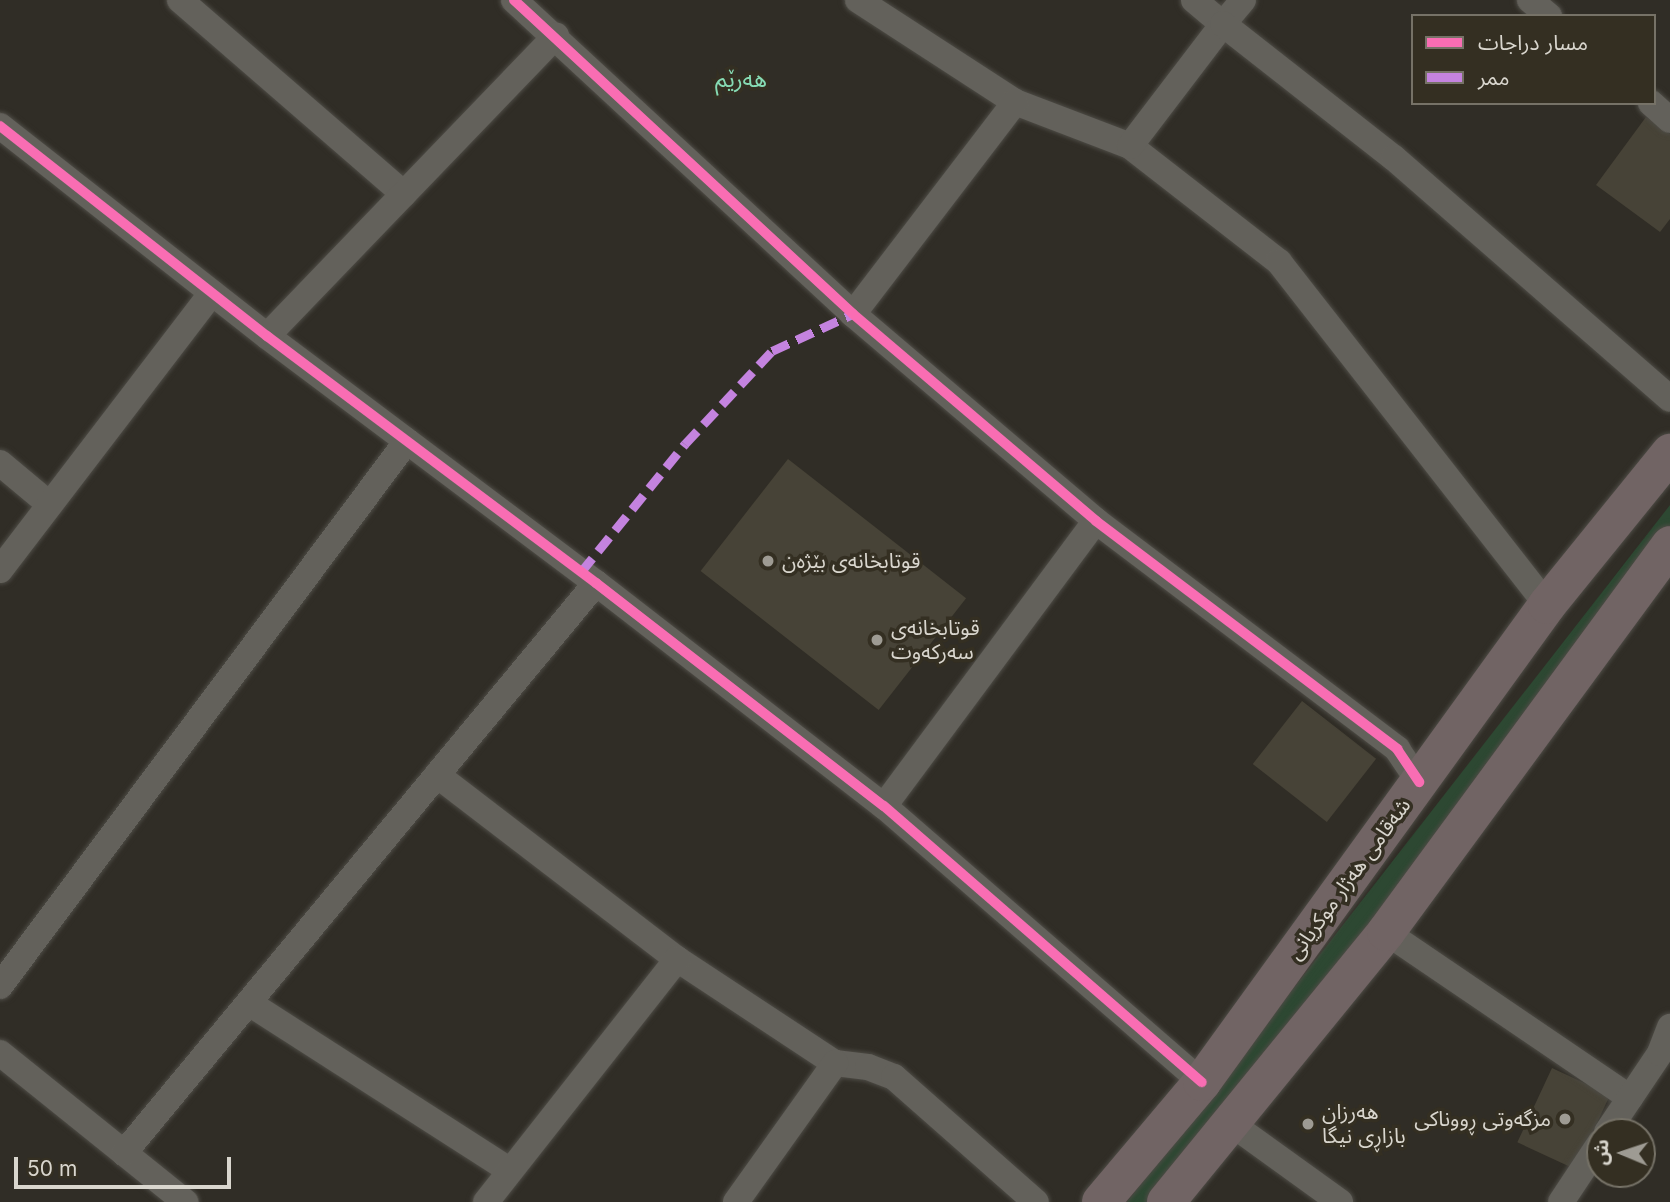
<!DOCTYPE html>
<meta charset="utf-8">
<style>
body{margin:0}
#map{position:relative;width:1670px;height:1202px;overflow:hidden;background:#302d26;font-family:Inter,"Noto Sans Arabic",sans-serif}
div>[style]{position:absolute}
.green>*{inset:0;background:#2d4832}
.building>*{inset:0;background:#474337;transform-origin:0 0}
.roads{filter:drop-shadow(0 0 2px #4d4b45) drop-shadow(0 0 2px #4d4b45)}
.street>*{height:26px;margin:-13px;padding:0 13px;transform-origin:13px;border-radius:13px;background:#63615b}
.highway>*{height:38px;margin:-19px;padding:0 19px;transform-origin:19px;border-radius:19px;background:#716464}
.quiet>*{height:9px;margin-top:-4.5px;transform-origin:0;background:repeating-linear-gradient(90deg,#c483df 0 18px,transparent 0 27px)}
.cycleway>*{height:10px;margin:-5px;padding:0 5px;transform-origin:5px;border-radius:5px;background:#f96db3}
.dots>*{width:19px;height:19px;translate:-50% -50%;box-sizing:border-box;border:4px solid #342f22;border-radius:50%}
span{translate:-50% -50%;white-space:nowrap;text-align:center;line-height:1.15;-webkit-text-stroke:7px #342f22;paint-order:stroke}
.poi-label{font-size:21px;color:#d9d6ce}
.left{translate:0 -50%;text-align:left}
.right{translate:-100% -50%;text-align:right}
.street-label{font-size:21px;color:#d9d6ce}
.neighbourhood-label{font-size:23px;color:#86dbb4}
.legend{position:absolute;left:1411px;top:14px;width:245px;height:91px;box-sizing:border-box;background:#342f22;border:2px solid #767267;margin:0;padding:9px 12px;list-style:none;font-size:21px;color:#d9d6ce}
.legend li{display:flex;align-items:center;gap:14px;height:35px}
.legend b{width:35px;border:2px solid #767267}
.north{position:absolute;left:1586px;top:1118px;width:70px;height:70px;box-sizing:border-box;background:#342f22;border:2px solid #767267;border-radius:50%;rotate:272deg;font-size:19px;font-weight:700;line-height:28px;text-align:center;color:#d9d6ce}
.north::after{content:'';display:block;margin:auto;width:24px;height:32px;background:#9e9b93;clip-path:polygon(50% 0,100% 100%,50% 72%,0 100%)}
.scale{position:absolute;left:14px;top:1157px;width:217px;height:32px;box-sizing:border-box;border:4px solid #d9d6ce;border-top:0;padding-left:9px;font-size:21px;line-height:24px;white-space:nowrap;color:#d9d6ce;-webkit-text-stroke:5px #342f22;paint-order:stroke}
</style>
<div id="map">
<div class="green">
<i style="clip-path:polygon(1670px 505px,1670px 535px,1162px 1202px,1127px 1202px)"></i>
</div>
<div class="building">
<i style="clip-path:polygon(1646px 117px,1670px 134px,1670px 219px,1660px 232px,1596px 185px)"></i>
<i style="left:788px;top:459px;width:226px;height:142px;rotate:38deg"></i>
<i style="left:1302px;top:701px;width:94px;height:80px;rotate:38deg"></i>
<i style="left:1552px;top:1068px;width:64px;height:82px;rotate:25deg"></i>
</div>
<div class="roads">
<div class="street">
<i style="left:180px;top:0;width:296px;rotate:40.9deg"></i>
<i style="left:514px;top:0;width:462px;rotate:42.8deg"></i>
<i style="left:853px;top:314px;width:319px;rotate:40.4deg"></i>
<i style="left:1096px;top:521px;width:378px;rotate:37.1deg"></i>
<i style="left:1397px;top:749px;width:40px;rotate:56deg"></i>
<i style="left:858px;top:0;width:187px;rotate:33deg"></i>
<i style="left:1015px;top:102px;width:123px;rotate:20.9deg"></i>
<i style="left:1130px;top:146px;width:189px;rotate:37.9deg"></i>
<i style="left:1279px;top:262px;width:435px;rotate:52deg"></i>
<i style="left:1194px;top:0;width:38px;rotate:40deg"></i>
<i style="left:1223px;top:24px;width:31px;rotate:-50deg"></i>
<i style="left:1530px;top:0;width:25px;rotate:40deg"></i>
<i style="left:1651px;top:103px;width:25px;rotate:42deg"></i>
<i style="left:0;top:126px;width:340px;rotate:38.2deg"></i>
<i style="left:267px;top:336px;width:411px;rotate:36.9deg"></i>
<i style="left:596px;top:583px;width:364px;rotate:37.8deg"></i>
<i style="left:884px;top:806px;width:421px;rotate:41deg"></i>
<i style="left:1130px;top:146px;width:153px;rotate:-52.7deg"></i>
<i style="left:1223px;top:24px;width:217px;rotate:38.1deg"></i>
<i style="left:1394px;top:158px;width:366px;rotate:41.1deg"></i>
<i style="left:853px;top:314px;width:267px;rotate:-52.6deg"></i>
<i style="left:267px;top:336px;width:417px;rotate:-46.1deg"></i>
<i style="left:0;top:463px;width:64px;rotate:39.9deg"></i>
<i style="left:0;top:570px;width:349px;rotate:-52.6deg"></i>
<i style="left:437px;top:775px;width:302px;rotate:37.5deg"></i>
<i style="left:677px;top:959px;width:189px;rotate:33.4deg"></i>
<i style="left:835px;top:1063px;width:33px;rotate:7deg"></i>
<i style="left:868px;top:1067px;width:28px;rotate:21deg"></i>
<i style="left:894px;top:1077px;width:189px;rotate:41.4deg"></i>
<i style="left:884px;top:806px;width:355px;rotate:-53.4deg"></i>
<i style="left:1386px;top:932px;width:295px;rotate:34.2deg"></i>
<i style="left:0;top:986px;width:680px;rotate:-53.25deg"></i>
<i style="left:249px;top:1003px;width:308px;rotate:32.7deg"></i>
<i style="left:0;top:1053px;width:238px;rotate:38.8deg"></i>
<i style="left:1229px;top:1122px;width:137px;rotate:35.8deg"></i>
<i style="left:1607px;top:1132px;width:95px;rotate:-56.1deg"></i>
<i style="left:1660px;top:1053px;width:28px;rotate:-69deg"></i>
<i style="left:124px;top:1153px;width:740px;rotate:-50.37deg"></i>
<i style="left:486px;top:1202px;width:309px;rotate:-51.8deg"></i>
<i style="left:736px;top:1202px;width:171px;rotate:-54.5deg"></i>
<i style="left:1561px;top:1202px;width:71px;rotate:-56.5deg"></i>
</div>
<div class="highway">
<i style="left:1101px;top:1202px;width:157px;rotate:-49.9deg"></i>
<i style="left:1202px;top:1082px;width:589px;rotate:-54.12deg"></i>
<i style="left:1547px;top:605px;width:196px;rotate:-51deg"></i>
<i style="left:1166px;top:1202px;width:348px;rotate:-50.8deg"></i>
<i style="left:1386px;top:932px;width:480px;rotate:-53.7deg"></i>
</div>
</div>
<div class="quiet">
<i style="left:581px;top:572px;width:165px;rotate:-50.9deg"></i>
<i style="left:685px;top:444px;width:127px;rotate:-46.9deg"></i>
<i style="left:772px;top:351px;width:89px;rotate:-24.6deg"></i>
</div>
<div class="cycleway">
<i style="left:514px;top:0;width:462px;rotate:42.8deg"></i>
<i style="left:853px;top:314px;width:319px;rotate:40.4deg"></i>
<i style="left:1096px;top:521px;width:378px;rotate:37.1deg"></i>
<i style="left:1397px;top:749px;width:40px;rotate:56deg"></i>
<i style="left:0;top:126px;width:340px;rotate:38.2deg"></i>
<i style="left:267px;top:336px;width:411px;rotate:36.9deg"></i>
<i style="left:596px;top:583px;width:364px;rotate:37.8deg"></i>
<i style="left:884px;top:806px;width:421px;rotate:41deg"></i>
</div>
<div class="dots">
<i style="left:768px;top:561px;background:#9e9b93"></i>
<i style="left:877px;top:640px;background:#9e9b93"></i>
<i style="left:1565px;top:1119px;background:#9e9b93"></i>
<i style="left:1308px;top:1124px;background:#9e9b93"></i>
</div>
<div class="poi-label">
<span class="left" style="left:782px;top:561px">قوتابخانەی بێژەن</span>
<span class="left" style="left:891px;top:640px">قوتابخانەی<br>سەرکەوت</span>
<span class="left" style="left:1322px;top:1124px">هەرزان<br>بازاڕی نیگا</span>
<span class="right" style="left:1551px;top:1119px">مزگەوتی ڕووناکی</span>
</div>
<div class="street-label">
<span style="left:1349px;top:879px;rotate:-54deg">شەقامی ھەژار موکریانی</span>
</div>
<div class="neighbourhood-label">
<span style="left:741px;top:79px">ھەرێم</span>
</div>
<ul class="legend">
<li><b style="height:9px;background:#f96db3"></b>مسار دراجات</li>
<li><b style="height:9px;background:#c483df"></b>ممر</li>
</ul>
<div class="north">ش</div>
<div class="scale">50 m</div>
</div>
